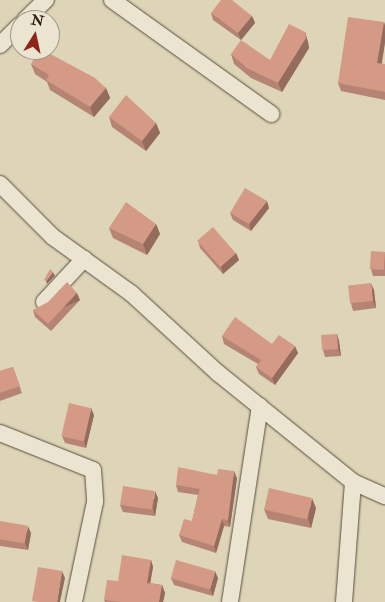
<!DOCTYPE html>
<style>
body{margin:0}
#map{position:relative;width:385px;height:602px;overflow:hidden;background:#ded5b8;font-family:"IM FELL Double Pica",serif}
div>[style]{position:absolute}
.roads{filter:drop-shadow(0 0 1px #584d3d) drop-shadow(0 0 1px #584d3d)}
.minor>*{height:16px;margin:-8px;padding:0 8px;transform-origin:8px;border-radius:8px;background:#eae4d1}
.wall>*{inset:0;background:#b68472}
.shaded-wall>*{inset:0;background:#946c5d;transform-origin:0 0}
.building>*{inset:0;background:#d49a85;transform-origin:0 0}
span{translate:-50% -50%;white-space:nowrap;text-align:center;line-height:1.15;-webkit-text-stroke:4px #eae4d1;paint-order:stroke}
.north{position:absolute;left:10px;top:10px;width:50px;height:50px;box-sizing:border-box;background:#eae4d1;border:1px solid #9e9685;border-radius:50%;rotate:10deg;font-size:14px;font-weight:700;line-height:20px;text-align:center;color:#2b2014}
.north::after{content:'';display:block;margin:auto;width:18px;height:22px;background:#8f2418;clip-path:polygon(50% 0,100% 100%,50% 72%,0 100%)}
</style>
<div id="map">
<div class="roads">
<div class="minor">
<i style="left:112px;top:0;width:196px;rotate:35.6deg"></i>
<i style="left:25px;top:20px;width:29px;rotate:-44deg"></i>
<i style="left:0;top:45px;width:28px;rotate:-45deg"></i>
<i style="left:0;top:184px;width:75px;rotate:45deg"></i>
<i style="left:53px;top:237px;width:97px;rotate:35.8deg"></i>
<i style="left:132px;top:294px;width:117px;rotate:42.6deg"></i>
<i style="left:218px;top:373px;width:174px;rotate:38.9deg"></i>
<i style="left:353px;top:482px;width:35px;rotate:24deg"></i>
<i style="left:44px;top:302px;width:59px;rotate:-47.1deg"></i>
<i style="left:0;top:433px;width:100px;rotate:21.7deg"></i>
<i style="left:93px;top:470px;width:32px;rotate:86deg"></i>
<i style="left:95px;top:502px;width:102px;rotate:101.9deg"></i>
<i style="left:230px;top:602px;width:198px;rotate:-81.3deg"></i>
<i style="left:344px;top:602px;width:120px;rotate:-85.7deg"></i>
</div>
</div>
<div class="wall">
<i style="clip-path:polygon(211px 13px,252px 16px,255px 23px,241px 40px,213px 20px)"></i>
<i style="clip-path:polygon(384px 22px,385px 26px,385px 42px,382px 64px,385px 64px,385px 100px,341px 91px,338px 83px)"></i>
<i style="clip-path:polygon(305px 32px,308px 42px,309px 48px,282px 92px,251px 78px,234px 64px,231px 54px,270px 60px)"></i>
<i style="clip-path:polygon(31px 64px,106px 88px,110px 98px,94px 117px,50px 90px,47px 82px,35px 74px)"></i>
<i style="clip-path:polygon(109px 117px,156px 123px,160px 133px,146px 151px,112px 127px)"></i>
<i style="clip-path:polygon(269px 208px,251px 231px,233px 220px,230px 213px)"></i>
<i style="clip-path:polygon(156px 224px,160px 234px,147px 255px,113px 238px,109px 228px)"></i>
<i style="clip-path:polygon(198px 241px,236px 253px,239px 260px,223px 274px,200px 248px)"></i>
<i style="clip-path:polygon(385px 252px,385px 276px,373px 276px,371px 269px)"></i>
<i style="clip-path:polygon(374px 290px,376px 308px,353px 311px,351px 303px)"></i>
<i style="clip-path:polygon(80px 300px,51px 331px,35px 317px,33px 310px)"></i>
<i style="clip-path:polygon(337px 334px,339px 341px,341px 356px,325px 357px,323px 350px)"></i>
<i style="clip-path:polygon(222px 336px,272px 344px,298px 353px,275px 385px,259px 374px,256px 367px,258px 364px,224px 344px)"></i>
<i style="clip-path:polygon(13px 367px,22px 393px,0 401px,0 371px)"></i>
<i style="clip-path:polygon(94px 415px,86px 448px,65px 443px,62px 436px)"></i>
<i style="clip-path:polygon(217px 475px,237px 478px,230px 527px,224px 526px,216px 553px,182px 542px,179px 535px,192px 521px,198px 495px,178px 492px,176px 485px)"></i>
<i style="clip-path:polygon(158px 498px,155px 516px,123px 512px,120px 505px)"></i>
<i style="clip-path:polygon(316px 508px,311px 528px,268px 519px,264px 509px)"></i>
<i style="clip-path:polygon(0 521px,31px 533px,28px 550px,0 546px)"></i>
<i style="clip-path:polygon(151px 560px,153px 567px,150px 583px,162px 585px,165px 593px,163px 602px,105px 602px,104px 600px,118px 581px)"></i>
<i style="clip-path:polygon(171px 578px,218px 578px,213px 596px,174px 585px)"></i>
</div>
<div class="shaded-wall">
<i style="clip-path:polygon(252px 16px,255px 23px,241px 40px,238px 33px)"></i>
<i style="clip-path:polygon(384px 22px,385px 26px,385px 42px,380px 72px,377px 63px)"></i>
<i style="clip-path:polygon(305px 32px,308px 42px,309px 48px,282px 92px,278px 83px)"></i>
<i style="clip-path:polygon(106px 88px,110px 98px,94px 117px,90px 107px)"></i>
<i style="clip-path:polygon(156px 123px,160px 133px,146px 151px,142px 141px)"></i>
<i style="clip-path:polygon(267px 201px,269px 208px,251px 231px,249px 224px)"></i>
<i style="clip-path:polygon(156px 224px,160px 234px,147px 255px,143px 244px)"></i>
<i style="clip-path:polygon(236px 253px,239px 260px,223px 274px,221px 266px)"></i>
<i style="clip-path:polygon(53px 272px,55px 276px,47px 284px,46px 281px)"></i>
<i style="clip-path:polygon(371px 283px,374px 290px,376px 308px,373px 301px)"></i>
<i style="left:77px;top:293px;width:8px;height:42px;rotate:67deg"></i>
<i style="clip-path:polygon(337px 334px,339px 341px,341px 356px,338px 349px)"></i>
<i style="clip-path:polygon(295px 346px,298px 353px,275px 385px,272px 378px)"></i>
<i style="clip-path:polygon(91px 408px,94px 415px,86px 448px,84px 441px)"></i>
<i style="clip-path:polygon(234px 471px,237px 478px,230px 527px,228px 520px)"></i>
<i style="clip-path:polygon(155px 491px,158px 498px,155px 516px,153px 509px)"></i>
<i style="clip-path:polygon(312px 498px,316px 508px,311px 528px,308px 518px)"></i>
<i style="clip-path:polygon(222px 519px,224px 526px,216px 553px,214px 546px)"></i>
<i style="clip-path:polygon(28px 526px,31px 533px,28px 550px,25px 543px)"></i>
<i style="clip-path:polygon(151px 560px,153px 567px,149px 590px,147px 583px)"></i>
<i style="clip-path:polygon(62px 571px,65px 578px,60px 602px,57px 602px)"></i>
<i style="clip-path:polygon(215px 571px,218px 578px,213px 596px,210px 589px)"></i>
<i style="clip-path:polygon(162px 585px,165px 593px,163px 602px,159px 602px)"></i>
</div>
<div class="building">
<i style="clip-path:polygon(221px 0,232px 0,252px 16px,238px 33px,211px 13px)"></i>
<i style="clip-path:polygon(348px 17px,384px 22px,377px 63px,385px 64px,385px 92px,338px 83px)"></i>
<i style="clip-path:polygon(289px 24px,305px 32px,306px 38px,278px 83px,247px 68px,231px 54px,241px 40px,270px 60px)"></i>
<i style="clip-path:polygon(39px 50px,43px 50px,95px 78px,106px 88px,90px 107px,46px 80px,49px 75px,31px 64px)"></i>
<i style="clip-path:polygon(126px 95px,156px 123px,142px 141px,109px 117px)"></i>
<i style="clip-path:polygon(245px 188px,267px 201px,249px 224px,230px 213px)"></i>
<i style="clip-path:polygon(126px 202px,156px 224px,143px 244px,109px 228px)"></i>
<i style="left:213px;top:227px;width:35px;height:21px;rotate:49deg"></i>
<i style="left:371px;top:251px;width:14px;height:18px;rotate:4deg"></i>
<i style="clip-path:polygon(50px 269px,53px 272px,46px 281px,44px 280px)"></i>
<i style="clip-path:polygon(67px 282px,77px 293px,48px 324px,33px 310px,48px 302px)"></i>
<i style="left:371px;top:283px;width:18px;height:23px;rotate:84deg"></i>
<i style="clip-path:polygon(235px 317px,272px 344px,279px 335px,295px 346px,272px 378px,256px 367px,261px 360px,222px 336px)"></i>
<i style="left:337px;top:334px;width:15px;height:16px;rotate:86deg"></i>
<i style="clip-path:polygon(13px 367px,20px 386px,0 393px,0 371px)"></i>
<i style="left:69px;top:403px;width:23px;height:34px;rotate:13deg"></i>
<i style="clip-path:polygon(178px 467px,217px 475px,218px 469px,234px 471px,228px 520px,222px 519px,214px 546px,179px 535px,184px 519px,192px 521px,200px 489px,176px 485px)"></i>
<i style="left:123px;top:486px;width:32px;height:19px;rotate:9deg"></i>
<i style="left:269px;top:488px;width:44px;height:22px;rotate:13deg"></i>
<i style="left:0;top:521px;width:28px;height:18px;rotate:10deg"></i>
<i style="clip-path:polygon(122px 555px,151px 560px,147px 583px,162px 585px,159px 602px,121px 602px,104px 600px,107px 580px,118px 581px)"></i>
<i style="left:176px;top:560px;width:41px;height:19px;rotate:16deg"></i>
<i style="clip-path:polygon(38px 567px,62px 571px,57px 602px,39px 602px,32px 601px)"></i>
</div>
<div class="north">N</div>
</div>
